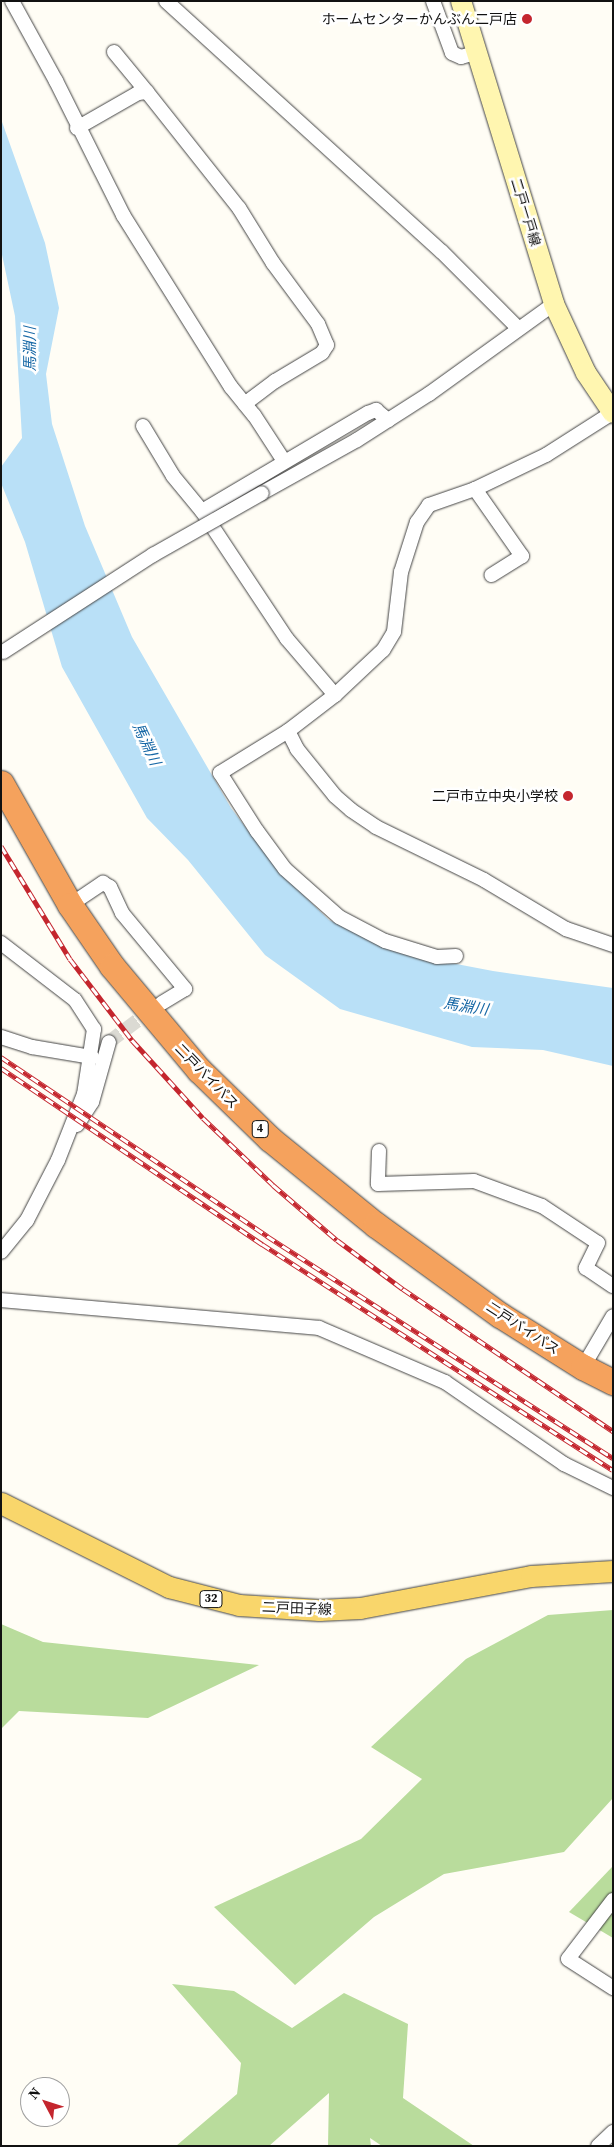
<!DOCTYPE html>
<meta charset="utf-8">
<style>
body{margin:0}
#map{position:relative;width:614px;height:2147px;overflow:hidden;background:#fffdf5;font-family:"Source Serif 4","Noto Sans JP",serif}
div>[style]{position:absolute}
.forest>*{inset:0;background:#b9dc9c}
.water>*{inset:0;background:#b9e0f7}
.street-tunnel>*{height:14px;margin-top:-7px;transform-origin:0;background:repeating-linear-gradient(90deg,#dbdad3 0 14px,transparent 0 21px)}
.roads{filter:drop-shadow(0 0 1px #444) drop-shadow(0 0 1px #444)}
.street>*{height:14px;margin:-7px;padding:0 7px;transform-origin:7px;border-radius:7px;background:#fff}
.secondary>*{height:20px;margin:-10px;padding:0 10px;transform-origin:10px;border-radius:10px;background:#fff6b0}
.primary>*{height:21px;margin:-10.5px;padding:0 10.5px;transform-origin:10.5px;border-radius:10.5px;background:#f9d66b}
.highway>*{height:25px;margin:-12.5px;padding:0 12.5px;transform-origin:12.5px;border-radius:12.5px;background:#f5a25d}
.rail>*{height:5px;margin-top:-2.5px;transform-origin:0;background:repeating-linear-gradient(90deg,#fff 0 9px,#c4262e 0 18px);box-sizing:border-box;border-block:1px solid #c4262e}
.bridges{filter:drop-shadow(0 0 1px #444) drop-shadow(0 0 1px #444)}
.street-bridge>*{height:14px;margin:-7px;padding:0 7px;transform-origin:7px;border-radius:7px;background:#fff}
.dots>*{width:14px;height:14px;translate:-50% -50%;box-sizing:border-box;border:2px solid #fff;border-radius:50%}
span{translate:-50% -50%;white-space:nowrap;text-align:center;line-height:1.15;-webkit-text-stroke:5px #fff;paint-order:stroke}
.shield-label span{padding:1px 4px;background:#fff;border:1px solid;border-radius:4px;-webkit-text-stroke-width:0}
.shield-label{font-size:12px;color:#111;font-weight:700}
.poi-label{font-size:14px;color:#111}
.right{translate:-100% -50%;text-align:right}
.street-label{font-size:14px;color:#111}
.water-label{font-size:15px;color:#1768a6;font-style:italic}
.frame{position:absolute;inset:0;border:2px solid #111;pointer-events:none}
.north{position:absolute;left:20px;top:2077px;width:50px;height:50px;box-sizing:border-box;background:#fff;border:1px solid #a0a0a0;border-radius:50%;rotate:310deg;font-size:14px;font-weight:700;line-height:20px;text-align:center;color:#111}
.north::after{content:'';display:block;margin:auto;width:18px;height:22px;background:#c4262e;clip-path:polygon(50% 0,100% 100%,50% 72%,0 100%)}
</style>
<div id="map">
<div class="forest">
<i style="clip-path:polygon(613px 1610px,613px 1798px,564px 1852px,444px 1874px,374px 1917px,295px 1985px,214px 1907px,361px 1839px,422px 1779px,371px 1747px,466px 1659px,548px 1615px)"></i>
<i style="clip-path:polygon(1px 1624px,43px 1642px,259px 1665px,148px 1718px,19px 1711px,1px 1729px)"></i>
<i style="clip-path:polygon(613px 1866px,613px 1938px,569px 1912px)"></i>
<i style="clip-path:polygon(172px 1984px,234px 1991px,292px 2028px,344px 1993px,408px 2024px,403px 2098px,474px 2146px,382px 2146px,370px 2138px,371px 2146px,328px 2146px,329px 2093px,269px 2146px,176px 2146px,237px 2094px,241px 2063px)"></i>
</div>
<div class="water">
<i style="clip-path:polygon(1px 119px,45px 243px,59px 308px,46px 374px,52px 424px,85px 526px,132px 637px,231px 808px,278px 870px,329px 920px,404px 954px,493px 971px,613px 988px,613px 1066px,543px 1050px,472px 1047px,340px 1009px,265px 955px,188px 860px,147px 818px,62px 667px,25px 542px,1px 483px,1px 467px,22px 438px,15px 316px,1px 250px)"></i>
</div>
<div class="street-tunnel">
<i style="left:109px;top:1042px;width:56px;rotate:-37.1deg"></i>
</div>
<div class="roads">
<div class="street">
<i style="left:12px;top:1px;width:91px;rotate:61.2deg"></i>
<i style="left:56px;top:81px;width:150px;rotate:63.4deg"></i>
<i style="left:123px;top:215px;width:203px;rotate:57.9deg"></i>
<i style="left:231px;top:387px;width:36px;rotate:51deg"></i>
<i style="left:254px;top:415px;width:55px;rotate:56.9deg"></i>
<i style="left:166px;top:1px;width:373px;rotate:42.3deg"></i>
<i style="left:442px;top:252px;width:107px;rotate:45deg"></i>
<i style="left:433px;top:1px;width:55px;rotate:69.9deg"></i>
<i style="left:452px;top:53px;width:10px;rotate:24deg"></i>
<i style="left:461px;top:57px;width:18px;rotate:-16deg"></i>
<i style="left:114px;top:52px;width:52px;rotate:50.5deg"></i>
<i style="left:77px;top:128px;width:70px;rotate:-29.8deg"></i>
<i style="left:138px;top:93px;width:9px;rotate:-6deg"></i>
<i style="left:147px;top:92px;width:148px;rotate:51.6deg"></i>
<i style="left:239px;top:208px;width:65px;rotate:58.3deg"></i>
<i style="left:273px;top:263px;width:76px;rotate:53.6deg"></i>
<i style="left:318px;top:324px;width:23px;rotate:67deg"></i>
<i style="left:327px;top:345px;width:9px;rotate:122deg"></i>
<i style="left:322px;top:353px;width:55px;rotate:149.2deg"></i>
<i style="left:275px;top:381px;width:38px;rotate:143deg"></i>
<i style="left:612px;top:413px;width:78px;rotate:147.5deg"></i>
<i style="left:546px;top:455px;width:79px;rotate:154.4deg"></i>
<i style="left:475px;top:489px;width:49px;rotate:160.8deg"></i>
<i style="left:429px;top:505px;width:21px;rotate:125deg"></i>
<i style="left:417px;top:522px;width:52px;rotate:107.7deg"></i>
<i style="left:401px;top:572px;width:60px;rotate:96.7deg"></i>
<i style="left:394px;top:632px;width:21px;rotate:121deg"></i>
<i style="left:383px;top:650px;width:66px;rotate:136.8deg"></i>
<i style="left:335px;top:695px;width:59px;rotate:142.5deg"></i>
<i style="left:288px;top:731px;width:20px;rotate:63deg"></i>
<i style="left:297px;top:749px;width:60px;rotate:51deg"></i>
<i style="left:335px;top:796px;width:21px;rotate:41deg"></i>
<i style="left:351px;top:810px;width:30px;rotate:34deg"></i>
<i style="left:376px;top:827px;width:120px;rotate:26.1deg"></i>
<i style="left:484px;top:880px;width:96px;rotate:30.9deg"></i>
<i style="left:566px;top:929px;width:50px;rotate:18.8deg"></i>
<i style="left:143px;top:426px;width:58px;rotate:59deg"></i>
<i style="left:173px;top:476px;width:45px;rotate:50.4deg"></i>
<i style="left:475px;top:489px;width:82px;rotate:55deg"></i>
<i style="left:522px;top:556px;width:36px;rotate:148deg"></i>
<i style="left:262px;top:493px;width:109px;rotate:-29.2deg"></i>
<i style="left:357px;top:440px;width:85px;rotate:-32.6deg"></i>
<i style="left:429px;top:394px;width:154px;rotate:-35.8deg"></i>
<i style="left:335px;top:695px;width:74px;rotate:-130.6deg"></i>
<i style="left:287px;top:639px;width:154px;rotate:-123.6deg"></i>
<i style="left:202px;top:511px;width:193px;rotate:-30.6deg"></i>
<i style="left:368px;top:413px;width:9px;rotate:-21deg"></i>
<i style="left:376px;top:410px;width:16px;rotate:40deg"></i>
<i style="left:288px;top:731px;width:80px;rotate:148.3deg"></i>
<i style="left:220px;top:773px;width:69px;rotate:57.5deg"></i>
<i style="left:257px;top:831px;width:47px;rotate:53.6deg"></i>
<i style="left:285px;top:869px;width:72px;rotate:41.6deg"></i>
<i style="left:339px;top:917px;width:52px;rotate:27.6deg"></i>
<i style="left:385px;top:941px;width:54px;rotate:17.1deg"></i>
<i style="left:437px;top:957px;width:19px;rotate:-3deg"></i>
<i style="left:70px;top:905px;width:40px;rotate:-34deg"></i>
<i style="left:103px;top:883px;width:8px;rotate:30deg"></i>
<i style="left:110px;top:887px;width:29px;rotate:65deg"></i>
<i style="left:122px;top:913px;width:99px;rotate:50.3deg"></i>
<i style="left:185px;top:989px;width:27px;rotate:149deg"></i>
<i style="left:1px;top:943px;width:93px;rotate:37.6deg"></i>
<i style="left:75px;top:1000px;width:35px;rotate:57deg"></i>
<i style="left:94px;top:1029px;width:66px;rotate:98.7deg"></i>
<i style="left:84px;top:1094px;width:71px;rotate:111.5deg"></i>
<i style="left:58px;top:1160px;width:68px;rotate:117.3deg"></i>
<i style="left:27px;top:1220px;width:41px;rotate:129.1deg"></i>
<i style="left:1px;top:1037px;width:33px;rotate:18deg"></i>
<i style="left:32px;top:1047px;width:61px;rotate:9.5deg"></i>
<i style="left:77px;top:1125px;width:27px;rotate:-57deg"></i>
<i style="left:92px;top:1102px;width:62px;rotate:-74.2deg"></i>
<i style="left:379px;top:1151px;width:33px;rotate:92deg"></i>
<i style="left:378px;top:1184px;width:96px;rotate:-1.8deg"></i>
<i style="left:474px;top:1181px;width:72px;rotate:20.2deg"></i>
<i style="left:542px;top:1206px;width:67px;rotate:33.5deg"></i>
<i style="left:598px;top:1243px;width:28px;rotate:116deg"></i>
<i style="left:586px;top:1268px;width:32px;rotate:34deg"></i>
<i style="left:1px;top:1300px;width:319px;rotate:5deg"></i>
<i style="left:319px;top:1328px;width:137px;rotate:23.2deg"></i>
<i style="left:445px;top:1382px;width:145px;rotate:34.6deg"></i>
<i style="left:564px;top:1464px;width:55px;rotate:26.1deg"></i>
<i style="left:583px;top:1367px;width:59px;rotate:-59.5deg"></i>
<i style="left:613px;top:1900px;width:74px;rotate:127.3deg"></i>
<i style="left:568px;top:1959px;width:54px;rotate:32.8deg"></i>
<i style="left:598px;top:2146px;width:21px;rotate:-43deg"></i>
</div>
<div class="secondary">
<i style="left:461px;top:1px;width:317px;rotate:72.9deg"></i>
<i style="left:554px;top:304px;width:76px;rotate:65.1deg"></i>
<i style="left:586px;top:373px;width:48px;rotate:56deg"></i>
</div>
<div class="primary">
<i style="left:1px;top:1503px;width:188px;rotate:26.6deg"></i>
<i style="left:169px;top:1587px;width:72px;rotate:14.4deg"></i>
<i style="left:239px;top:1605px;width:80px;rotate:3.6deg"></i>
<i style="left:319px;top:1610px;width:41px;rotate:-2.8deg"></i>
<i style="left:360px;top:1608px;width:174px;rotate:-10.6deg"></i>
<i style="left:531px;top:1576px;width:82px;rotate:-3.5deg"></i>
</div>
<div class="highway">
<i style="left:1px;top:783px;width:140px;rotate:60.5deg"></i>
<i style="left:70px;top:905px;width:74px;rotate:55.5deg"></i>
<i style="left:112px;top:966px;width:136px;rotate:50.1deg"></i>
<i style="left:199px;top:1070px;width:99px;rotate:44.2deg"></i>
<i style="left:270px;top:1139px;width:136px;rotate:39.1deg"></i>
<i style="left:376px;top:1225px;width:153px;rotate:36deg"></i>
<i style="left:500px;top:1315px;width:98px;rotate:32.1deg"></i>
<i style="left:583px;top:1367px;width:34px;rotate:27deg"></i>
</div>
</div>
<div class="rail">
<i style="left:1px;top:846px;width:132px;rotate:58.6deg"></i>
<i style="left:70px;top:959px;width:102px;rotate:52.6deg"></i>
<i style="left:132px;top:1040px;width:105px;rotate:47.7deg"></i>
<i style="left:203px;top:1118px;width:97px;rotate:43.7deg"></i>
<i style="left:273px;top:1185px;width:84px;rotate:40.7deg"></i>
<i style="left:337px;top:1240px;width:82px;rotate:36.6deg"></i>
<i style="left:403px;top:1289px;width:254px;rotate:34.1deg"></i>
<i style="left:1px;top:1057px;width:321px;rotate:33.9deg"></i>
<i style="left:267px;top:1236px;width:411px;rotate:32.7deg"></i>
<i style="left:1px;top:1068px;width:315px;rotate:34deg"></i>
<i style="left:262px;top:1244px;width:417px;rotate:32.8deg"></i>
</div>
<div class="bridges">
<div class="street-bridge">
<i style="left:3px;top:652px;width:179px;rotate:-32.9deg"></i>
<i style="left:153px;top:555px;width:125px;rotate:-29.6deg"></i>
</div>
</div>
<div class="dots">
<i style="left:527px;top:19px;background:#c4262e"></i>
<i style="left:568px;top:796px;background:#c4262e"></i>
</div>
<div class="shield-label">
<span style="left:260px;top:1129px">4</span>
<span style="left:211px;top:1599px">32</span>
</div>
<div class="poi-label">
<span class="right" style="left:517px;top:19px">ホームセンターかんぶん二戸店</span>
<span class="right" style="left:558px;top:796px">二戸市立中央小学校</span>
</div>
<div class="street-label">
<span style="left:526px;top:212px;rotate:73deg">二戸一戸線</span>
<span style="left:207px;top:1076px;rotate:46deg">二戸バイパス</span>
<span style="left:523px;top:1328px;rotate:33deg">二戸バイパス</span>
<span style="left:297px;top:1608px;rotate:2deg">二戸田子線</span>
</div>
<div class="water-label">
<span style="left:30px;top:349px;rotate:-90deg">馬淵川</span>
<span style="left:147px;top:744px;rotate:65deg">馬淵川</span>
<span style="left:466px;top:1006px;rotate:9deg">馬淵川</span>
</div>
<div class="frame"></div>
<div class="north">N</div>
</div>
